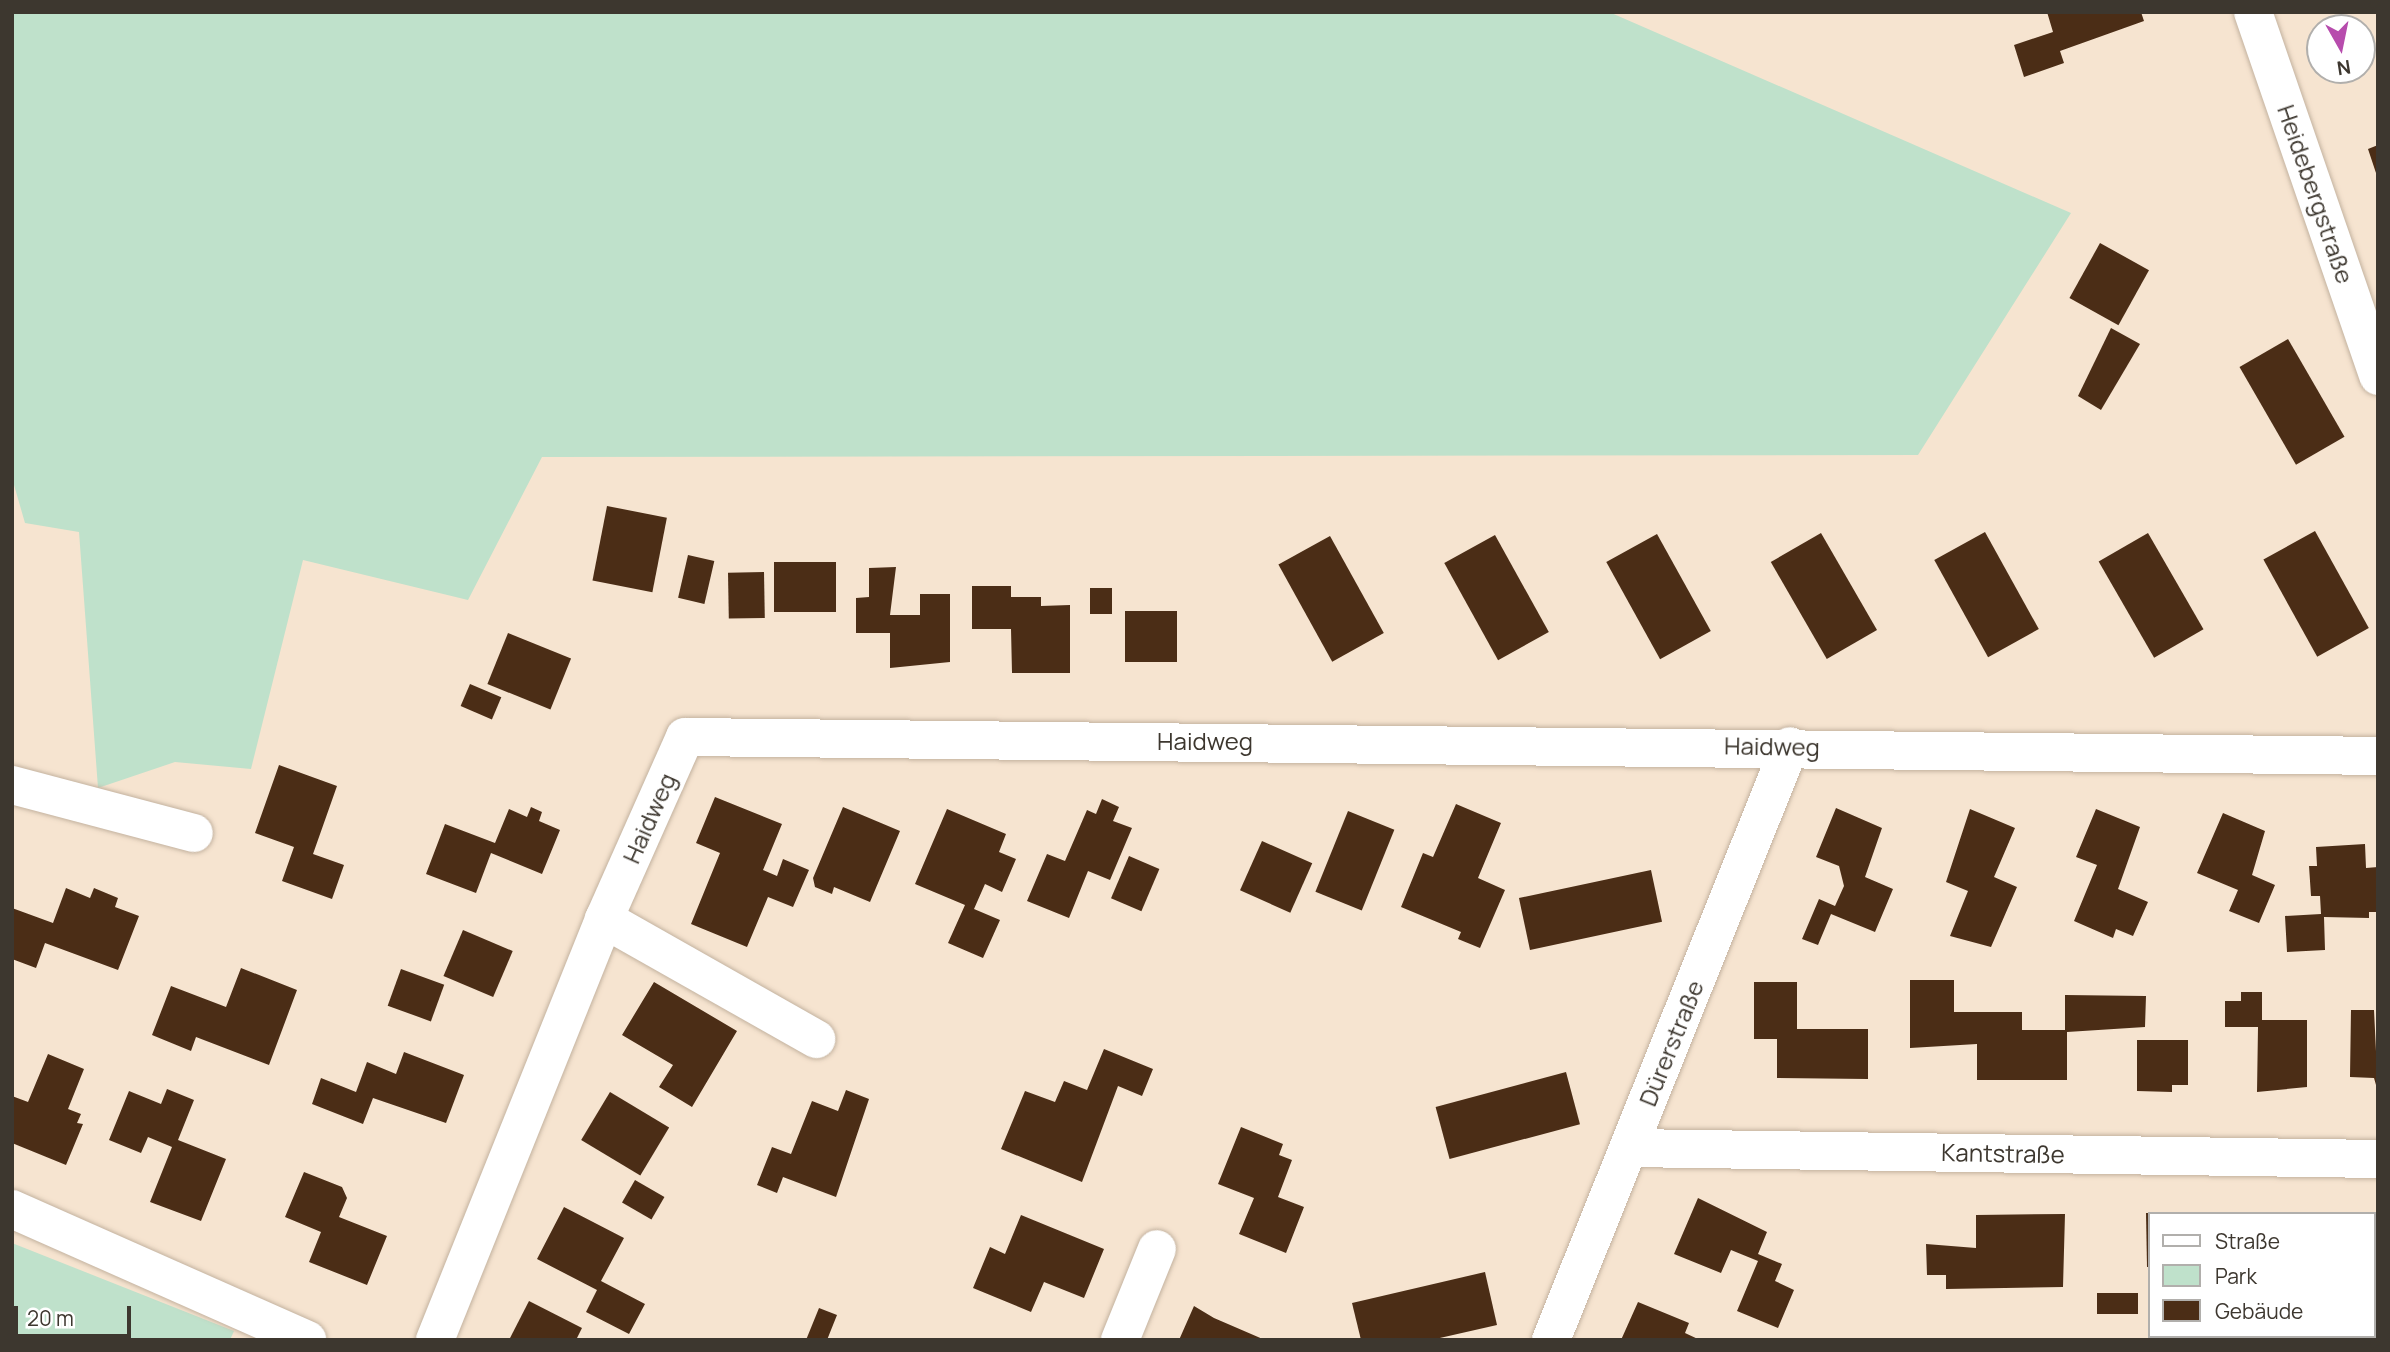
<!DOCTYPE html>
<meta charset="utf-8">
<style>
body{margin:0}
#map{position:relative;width:2390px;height:1352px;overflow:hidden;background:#f6e4d0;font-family:Manrope,sans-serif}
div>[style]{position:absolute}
.green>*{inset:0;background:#bfe1cb}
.building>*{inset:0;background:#4b2d16;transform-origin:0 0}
.roads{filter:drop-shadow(0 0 2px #c3b29f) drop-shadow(0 0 2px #c3b29f)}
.minor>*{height:38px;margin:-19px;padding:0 19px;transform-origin:19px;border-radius:19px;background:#fff}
span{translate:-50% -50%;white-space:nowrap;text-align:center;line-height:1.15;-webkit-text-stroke:7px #fff;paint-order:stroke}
.street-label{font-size:24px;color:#3d372f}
.frame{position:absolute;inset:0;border:14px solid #3d372f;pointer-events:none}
.legend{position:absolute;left:2148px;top:1212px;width:228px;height:126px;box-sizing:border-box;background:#fff;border:2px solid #b1afac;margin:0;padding:9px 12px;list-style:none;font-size:21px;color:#3d372f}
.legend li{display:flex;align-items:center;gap:14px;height:35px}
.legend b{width:35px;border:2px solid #b1afac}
.north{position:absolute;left:2306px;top:14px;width:70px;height:70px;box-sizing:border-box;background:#fff;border:2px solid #b1afac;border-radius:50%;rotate:171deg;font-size:19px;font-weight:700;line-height:28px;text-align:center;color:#3d372f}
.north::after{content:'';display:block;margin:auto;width:24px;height:32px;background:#b74cad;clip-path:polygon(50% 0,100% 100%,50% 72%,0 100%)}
.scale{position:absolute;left:14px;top:1306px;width:117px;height:32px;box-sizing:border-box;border:4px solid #3d372f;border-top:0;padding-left:9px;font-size:21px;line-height:24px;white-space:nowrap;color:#3d372f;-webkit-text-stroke:5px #fff;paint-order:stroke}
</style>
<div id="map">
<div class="green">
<i style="clip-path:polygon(12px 12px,1609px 12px,2071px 213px,1918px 455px,542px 457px,468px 600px,303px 560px,251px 769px,175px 762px,98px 788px,79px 532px,25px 523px,12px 478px)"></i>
<i style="clip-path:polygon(12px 1243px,234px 1331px,230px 1340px,12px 1340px)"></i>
</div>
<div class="building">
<i style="clip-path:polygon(2047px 12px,2141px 12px,2144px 21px,2060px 51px,2064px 63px,2024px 77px,2014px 45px,2053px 32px)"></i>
<i style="clip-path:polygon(2378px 145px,2378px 176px,2377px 176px,2368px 149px)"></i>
<i style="left:2100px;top:243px;width:56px;height:63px;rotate:29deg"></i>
<i style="clip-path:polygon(2111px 328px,2140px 344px,2101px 410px,2078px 396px)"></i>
<i style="left:2288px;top:339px;width:113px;height:56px;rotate:60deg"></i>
<i style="left:607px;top:506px;width:61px;height:76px;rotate:11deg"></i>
<i style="left:2315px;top:531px;width:111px;height:59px;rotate:61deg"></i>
<i style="left:1985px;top:532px;width:111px;height:58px;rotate:61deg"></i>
<i style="left:1821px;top:533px;width:112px;height:58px;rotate:60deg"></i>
<i style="left:2148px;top:533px;width:111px;height:57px;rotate:60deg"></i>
<i style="left:1657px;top:534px;width:111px;height:58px;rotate:61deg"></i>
<i style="left:1495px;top:535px;width:111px;height:58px;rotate:61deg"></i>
<i style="left:1330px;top:536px;width:111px;height:59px;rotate:61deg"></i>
<i style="left:688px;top:555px;width:27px;height:44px;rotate:13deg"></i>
<i style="left:836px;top:562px;width:50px;height:62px;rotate:90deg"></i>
<i style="clip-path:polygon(896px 567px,890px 615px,920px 615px,920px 594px,950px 594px,950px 662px,890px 668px,890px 633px,856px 633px,856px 598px,869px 597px,869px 568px)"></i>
<i style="left:764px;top:572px;width:46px;height:36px;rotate:89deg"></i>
<i style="clip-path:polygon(972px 586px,1011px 586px,1011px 597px,1041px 597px,1041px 606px,1070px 605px,1070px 673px,1012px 673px,1011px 629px,972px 629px)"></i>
<i style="left:1090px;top:588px;width:22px;height:26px"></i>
<i style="left:1125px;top:611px;width:52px;height:51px"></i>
<i style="left:508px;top:633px;width:68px;height:55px;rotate:22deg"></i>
<i style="left:470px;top:684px;width:34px;height:24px;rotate:23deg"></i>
<i style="clip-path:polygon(279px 765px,337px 786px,313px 854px,344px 865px,332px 899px,282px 881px,294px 847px,255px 833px)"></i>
<i style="clip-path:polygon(715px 797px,782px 824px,763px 870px,777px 876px,783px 859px,809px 870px,793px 907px,768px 897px,747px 947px,691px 924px,720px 853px,696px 843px)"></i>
<i style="clip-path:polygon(1102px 799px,1119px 807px,1113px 821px,1132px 828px,1110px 880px,1088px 871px,1069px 918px,1027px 901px,1047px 854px,1065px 861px,1087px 810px,1096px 814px)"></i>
<i style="clip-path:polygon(1456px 804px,1501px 823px,1478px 878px,1505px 890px,1480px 948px,1458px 939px,1461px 932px,1401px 907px,1423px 853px,1433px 857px)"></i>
<i style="clip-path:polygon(531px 807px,542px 812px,539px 821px,560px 830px,542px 874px,491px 853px,476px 893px,426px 874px,445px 824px,495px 843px,509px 809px,527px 817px)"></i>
<i style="clip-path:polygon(843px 807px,900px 831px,870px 902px,834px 887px,832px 894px,815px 887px,813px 878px)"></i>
<i style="clip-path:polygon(1836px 808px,1882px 828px,1865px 877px,1893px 889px,1875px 932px,1831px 914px,1818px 945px,1802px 939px,1819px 899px,1835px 906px,1844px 886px,1839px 866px,1816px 857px)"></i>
<i style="clip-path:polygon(947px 809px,1006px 834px,999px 852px,1016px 859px,1002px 892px,985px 884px,974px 909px,1000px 920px,983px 958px,948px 943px,965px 905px,915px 884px)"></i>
<i style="clip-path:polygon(1970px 809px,2015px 828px,1994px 877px,2017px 887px,1991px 947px,1950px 936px,1968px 891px,1946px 882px)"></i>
<i style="clip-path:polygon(2096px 809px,2140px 827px,2118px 889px,2148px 902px,2133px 936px,2116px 929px,2113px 938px,2074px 921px,2097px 865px,2076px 857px)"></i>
<i style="left:1348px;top:811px;width:50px;height:87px;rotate:22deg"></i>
<i style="clip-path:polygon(2223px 813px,2265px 831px,2252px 875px,2275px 885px,2259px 923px,2229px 911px,2238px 890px,2197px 873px)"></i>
<i style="left:1262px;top:841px;width:55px;height:54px;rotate:24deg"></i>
<i style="clip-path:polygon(2365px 844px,2366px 868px,2378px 867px,2378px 912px,2369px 912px,2369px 918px,2324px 917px,2325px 950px,2287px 952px,2285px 916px,2321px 914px,2320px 896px,2311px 896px,2309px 866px,2317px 866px,2316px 847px)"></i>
<i style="left:1129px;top:856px;width:33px;height:46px;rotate:23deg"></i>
<i style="left:1651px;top:870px;width:53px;height:135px;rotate:78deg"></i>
<i style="clip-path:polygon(66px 888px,90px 898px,94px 888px,118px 898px,115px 907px,139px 916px,118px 970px,45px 943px,36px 968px,12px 959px,12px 908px,53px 923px)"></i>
<i style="left:463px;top:930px;width:54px;height:50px;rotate:23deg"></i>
<i style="clip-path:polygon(241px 968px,297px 990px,269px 1065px,196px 1037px,191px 1051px,152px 1035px,171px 986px,226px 1007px)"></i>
<i style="left:401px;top:969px;width:46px;height:39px;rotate:20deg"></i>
<i style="clip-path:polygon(1910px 980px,1954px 980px,1954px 1012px,2022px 1012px,2022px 1030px,2065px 1030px,2065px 995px,2146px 996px,2145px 1027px,2067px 1032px,2067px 1080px,1977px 1080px,1977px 1044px,1910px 1048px)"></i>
<i style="clip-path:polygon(654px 982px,737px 1031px,692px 1107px,659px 1087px,673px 1065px,622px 1035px)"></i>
<i style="clip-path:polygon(1754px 982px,1797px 982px,1797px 1029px,1868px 1029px,1868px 1079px,1777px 1078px,1777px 1039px,1754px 1039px)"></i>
<i style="clip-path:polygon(2241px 992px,2262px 992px,2262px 1020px,2307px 1020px,2307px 1087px,2257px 1092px,2258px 1027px,2225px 1027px,2225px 1001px,2241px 1001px)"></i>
<i style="clip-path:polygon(2351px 1010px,2374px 1010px,2378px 1092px,2374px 1078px,2350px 1077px)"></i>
<i style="clip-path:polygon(2137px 1040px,2188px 1040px,2188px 1085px,2172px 1085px,2172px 1092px,2137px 1091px)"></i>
<i style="clip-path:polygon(1104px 1049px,1153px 1069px,1142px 1096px,1118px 1086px,1082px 1182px,1001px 1149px,1025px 1091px,1055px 1102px,1064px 1081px,1087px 1090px)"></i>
<i style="clip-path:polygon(404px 1052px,464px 1075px,446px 1123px,373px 1098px,363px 1124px,312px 1104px,321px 1078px,356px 1092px,367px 1062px,396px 1074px)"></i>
<i style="clip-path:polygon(48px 1054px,84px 1069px,68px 1109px,81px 1114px,77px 1123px,83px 1124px,66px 1165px,12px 1143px,12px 1096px,28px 1102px)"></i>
<i style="left:1566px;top:1072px;width:54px;height:135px;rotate:75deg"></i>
<i style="clip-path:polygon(167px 1089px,194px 1100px,178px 1140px,226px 1159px,201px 1221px,150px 1202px,172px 1147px,148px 1137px,141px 1153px,109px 1140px,129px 1091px,161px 1104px)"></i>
<i style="clip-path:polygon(846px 1090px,869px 1099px,836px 1197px,783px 1177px,777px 1193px,757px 1185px,772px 1147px,791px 1154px,812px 1101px,838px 1111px)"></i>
<i style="left:610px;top:1092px;width:69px;height:56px;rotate:31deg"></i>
<i style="clip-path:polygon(1241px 1127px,1283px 1144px,1279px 1155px,1292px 1160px,1278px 1197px,1304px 1207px,1286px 1253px,1239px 1234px,1254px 1198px,1218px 1184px)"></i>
<i style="clip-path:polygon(304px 1172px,342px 1187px,347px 1198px,339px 1217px,387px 1236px,367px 1285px,309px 1262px,321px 1232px,285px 1217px)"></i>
<i style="left:635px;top:1180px;width:34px;height:26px;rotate:30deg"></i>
<i style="clip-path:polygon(1698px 1198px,1767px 1232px,1758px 1254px,1782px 1264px,1775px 1281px,1794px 1290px,1778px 1328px,1737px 1311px,1758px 1261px,1731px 1250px,1721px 1273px,1674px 1254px)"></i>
<i style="clip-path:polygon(564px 1207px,624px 1238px,601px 1281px,645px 1304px,629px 1334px,586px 1312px,597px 1290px,537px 1259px)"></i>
<i style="clip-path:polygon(2146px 1213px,2150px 1213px,2150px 1267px,2147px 1267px)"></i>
<i style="clip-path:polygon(2065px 1214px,2063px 1287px,1946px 1289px,1946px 1275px,1927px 1275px,1926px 1244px,1976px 1248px,1976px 1215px)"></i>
<i style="clip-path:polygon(1021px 1215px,1104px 1249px,1084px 1298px,1044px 1282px,1031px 1312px,973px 1288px,990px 1247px,1005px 1254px)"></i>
<i style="clip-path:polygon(2378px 1233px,2378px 1311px,2374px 1309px)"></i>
<i style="clip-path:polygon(1485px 1272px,1497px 1325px,1431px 1340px,1361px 1340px,1352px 1303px)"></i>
<i style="left:2097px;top:1293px;width:41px;height:21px"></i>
<i style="clip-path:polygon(529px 1301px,582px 1328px,576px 1340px,509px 1340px)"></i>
<i style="clip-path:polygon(1638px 1302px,1689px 1323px,1685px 1333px,1700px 1340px,1621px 1340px)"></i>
<i style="clip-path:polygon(1194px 1306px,1214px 1318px,1265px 1340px,1179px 1340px)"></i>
<i style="clip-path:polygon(819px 1308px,837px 1315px,827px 1340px,806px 1340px)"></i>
</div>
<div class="roads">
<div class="minor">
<i style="left:2253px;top:12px;width:385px;rotate:71deg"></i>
<i style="left:12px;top:785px;width:188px;rotate:14.8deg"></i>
<i style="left:604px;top:919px;width:244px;rotate:29.5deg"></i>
<i style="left:1629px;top:1148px;width:749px;rotate:0.84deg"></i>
<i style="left:12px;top:1209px;width:323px;rotate:23.9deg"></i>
<i style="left:435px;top:1340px;width:454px;rotate:-68.1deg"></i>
<i style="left:604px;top:919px;width:199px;rotate:-66deg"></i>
<i style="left:685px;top:737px;width:1693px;rotate:0.64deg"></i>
<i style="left:1120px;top:1340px;width:98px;rotate:-67.9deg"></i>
<i style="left:1551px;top:1340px;width:640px;rotate:-68.08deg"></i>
</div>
</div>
<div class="street-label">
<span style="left:2316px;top:194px;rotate:71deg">Heidebergstraße</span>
<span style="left:1205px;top:741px">Haidweg</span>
<span style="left:1772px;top:746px;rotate:1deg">Haidweg</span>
<span style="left:649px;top:818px;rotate:-66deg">Haidweg</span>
<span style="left:1671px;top:1043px;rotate:-68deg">Dürerstraße</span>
<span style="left:2003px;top:1153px;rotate:1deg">Kantstraße</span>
</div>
<div class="frame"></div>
<ul class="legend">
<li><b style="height:9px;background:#fff"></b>Straße</li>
<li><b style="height:19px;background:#bfe1cb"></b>Park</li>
<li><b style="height:19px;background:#4b2d16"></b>Gebäude</li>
</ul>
<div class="north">N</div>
<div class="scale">20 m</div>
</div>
